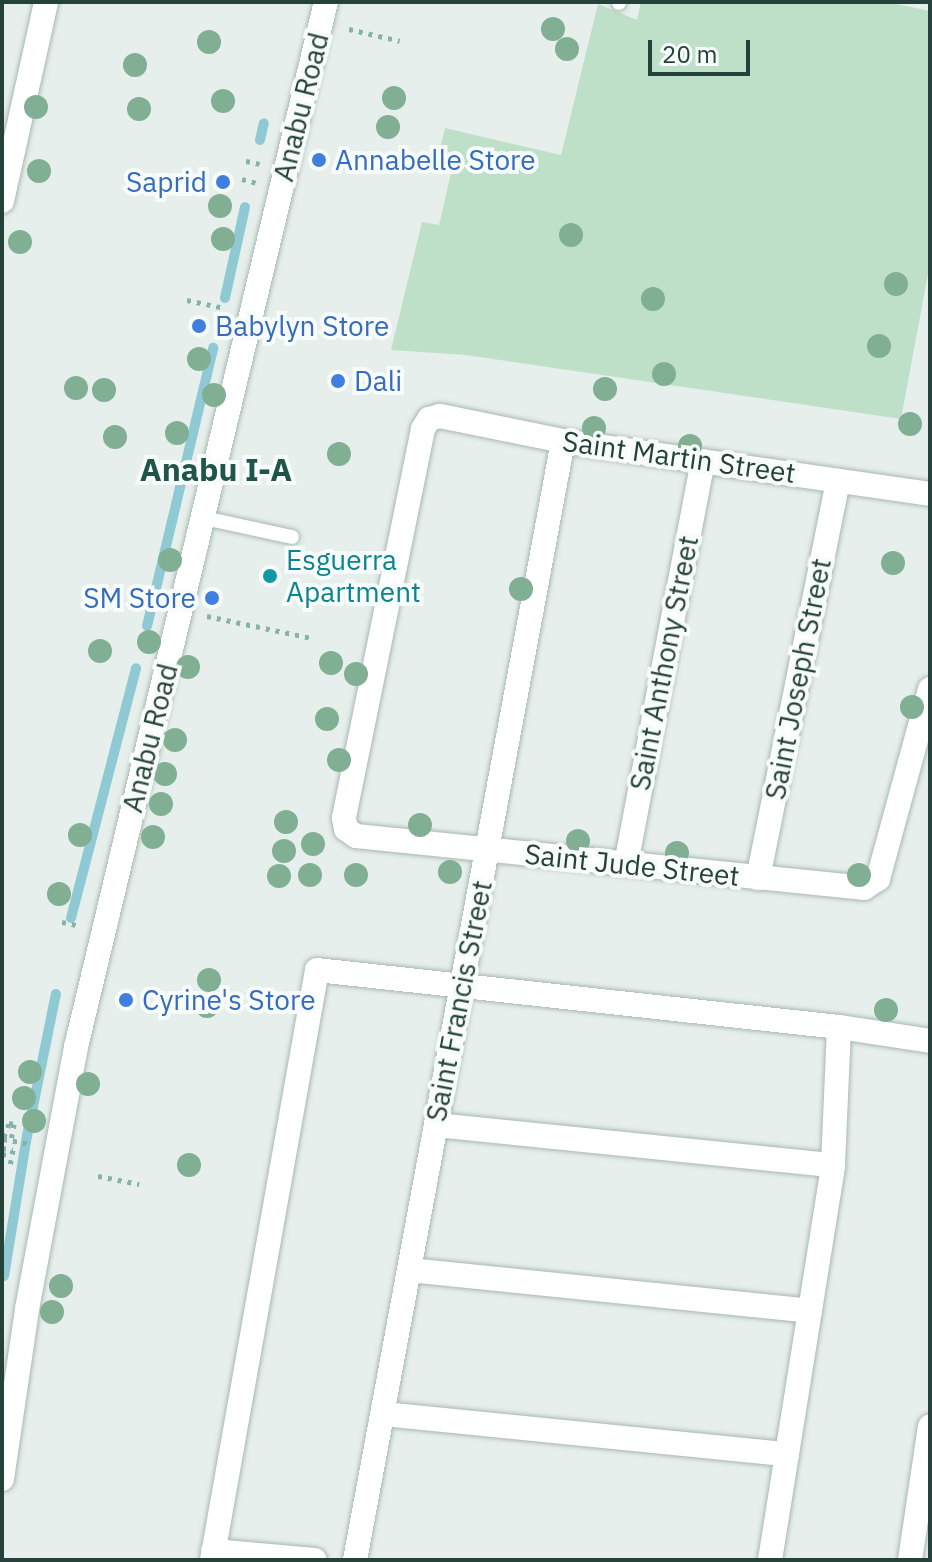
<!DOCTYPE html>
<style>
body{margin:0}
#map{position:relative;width:932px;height:1562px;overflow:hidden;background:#e6efeb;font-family:"IBM Plex Sans",sans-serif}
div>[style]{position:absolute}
.green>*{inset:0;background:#bfe0c8}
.stream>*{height:10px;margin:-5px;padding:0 5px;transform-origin:5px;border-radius:5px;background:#8ec9d4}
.path>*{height:5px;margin-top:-2.5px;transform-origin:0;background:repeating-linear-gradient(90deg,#86b3a5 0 4px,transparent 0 10px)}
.roads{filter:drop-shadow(0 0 2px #a8b8b2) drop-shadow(0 0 2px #a8b8b2)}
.lane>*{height:14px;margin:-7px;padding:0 7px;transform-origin:7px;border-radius:7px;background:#fff}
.street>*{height:24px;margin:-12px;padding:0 12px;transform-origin:12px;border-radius:12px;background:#fff}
.secondary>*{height:24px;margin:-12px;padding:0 12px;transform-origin:12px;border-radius:12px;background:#fff}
.trees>*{width:24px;height:24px;margin:-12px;border-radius:50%;background:#80af93}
.dots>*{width:22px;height:22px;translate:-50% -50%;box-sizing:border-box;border:4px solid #f7fbf9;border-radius:50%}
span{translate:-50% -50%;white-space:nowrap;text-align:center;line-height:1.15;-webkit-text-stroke:8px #f7fbf9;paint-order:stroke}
.street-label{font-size:28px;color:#24423a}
.shop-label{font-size:28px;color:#366cbe}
.left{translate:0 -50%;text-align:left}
.right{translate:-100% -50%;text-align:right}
.culture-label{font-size:28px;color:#0d838f}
.quarter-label{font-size:32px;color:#1f5548;font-weight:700}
.frame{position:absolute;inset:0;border:4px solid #24423a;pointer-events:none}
.scale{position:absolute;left:648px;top:40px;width:102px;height:36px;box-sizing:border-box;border:4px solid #24423a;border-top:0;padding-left:10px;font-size:24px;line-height:28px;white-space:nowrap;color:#24423a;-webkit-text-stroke:6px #f7fbf9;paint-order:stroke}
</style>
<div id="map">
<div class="green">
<i style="clip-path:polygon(641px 2px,887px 2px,930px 11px,930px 263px,901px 419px,466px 355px,391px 350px,422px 222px,439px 225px,452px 169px,436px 165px,445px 128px,561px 155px,598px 4px,637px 20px)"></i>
</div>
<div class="stream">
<i style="left:260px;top:140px;width:17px;rotate:-77deg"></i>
<i style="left:225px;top:298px;width:93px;rotate:-77.6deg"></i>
<i style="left:147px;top:626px;width:286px;rotate:-76.6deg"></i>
<i style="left:71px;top:918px;width:258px;rotate:-75.4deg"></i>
<i style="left:4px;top:1276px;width:142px;rotate:-80.7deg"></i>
<i style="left:27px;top:1136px;width:145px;rotate:-78.5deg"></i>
</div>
<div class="path">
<i style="left:349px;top:29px;width:52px;rotate:13.2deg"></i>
<i style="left:246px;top:161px;width:14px;rotate:12deg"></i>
<i style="left:242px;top:179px;width:16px;rotate:15deg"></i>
<i style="left:187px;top:300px;width:39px;rotate:12deg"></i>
<i style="left:207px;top:616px;width:106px;rotate:11.9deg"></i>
<i style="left:62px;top:922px;width:14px;rotate:12deg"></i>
<i style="left:4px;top:1137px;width:15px;rotate:-70deg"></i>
<i style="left:9px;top:1123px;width:5px;rotate:11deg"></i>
<i style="left:14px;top:1124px;width:17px;rotate:100deg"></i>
<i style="left:3px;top:1139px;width:28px;rotate:10deg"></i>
<i style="left:2px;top:1148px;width:11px;rotate:10deg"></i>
<i style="left:13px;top:1150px;width:15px;rotate:101deg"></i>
<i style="left:2px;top:1154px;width:10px;rotate:11deg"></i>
<i style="left:98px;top:1176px;width:42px;rotate:11deg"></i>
</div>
<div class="roads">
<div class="lane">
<i style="left:619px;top:3px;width:1px;rotate:-90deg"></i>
<i style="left:204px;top:518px;width:90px;rotate:12.2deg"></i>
</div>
<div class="street">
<i style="left:2px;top:201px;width:204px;rotate:-77.5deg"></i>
<i style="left:930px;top:494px;width:371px;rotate:-171.8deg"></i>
<i style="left:563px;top:441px;width:126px;rotate:-168.5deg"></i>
<i style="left:440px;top:416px;width:11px;rotate:165deg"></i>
<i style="left:429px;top:419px;width:12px;rotate:121deg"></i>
<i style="left:423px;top:429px;width:397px;rotate:101.5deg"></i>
<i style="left:344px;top:818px;width:11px;rotate:80deg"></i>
<i style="left:346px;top:829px;width:12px;rotate:35deg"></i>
<i style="left:356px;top:836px;width:511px;rotate:5.84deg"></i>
<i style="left:864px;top:888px;width:17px;rotate:-33deg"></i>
<i style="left:878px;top:879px;width:197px;rotate:-74.7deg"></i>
<i style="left:626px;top:864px;width:410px;rotate:-79.2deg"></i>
<i style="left:758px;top:878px;width:405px;rotate:-78.6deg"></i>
<i style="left:436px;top:1125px;width:399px;rotate:5.8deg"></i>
<i style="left:409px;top:1270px;width:403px;rotate:5.8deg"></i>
<i style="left:383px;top:1414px;width:406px;rotate:5.7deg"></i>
<i style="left:213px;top:1551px;width:102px;rotate:5deg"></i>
<i style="left:212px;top:1560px;width:599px;rotate:-79.91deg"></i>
<i style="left:317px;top:970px;width:525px;rotate:6.23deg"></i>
<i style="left:839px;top:1027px;width:92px;rotate:8.7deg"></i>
<i style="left:355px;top:1560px;width:1138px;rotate:-79.47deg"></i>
<i style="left:770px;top:1560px;width:400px;rotate:-80.9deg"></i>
<i style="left:833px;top:1165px;width:138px;rotate:-87.5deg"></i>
<i style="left:910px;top:1560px;width:135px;rotate:-81.5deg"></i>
</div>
<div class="secondary">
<i style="left:2px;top:1479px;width:172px;rotate:-81.6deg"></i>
<i style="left:27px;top:1309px;width:267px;rotate:-79.4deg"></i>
<i style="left:76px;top:1047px;width:1074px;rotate:-76.55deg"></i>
</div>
</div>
<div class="trees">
<i style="left:553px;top:29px"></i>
<i style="left:209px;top:42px"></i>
<i style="left:567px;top:49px"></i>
<i style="left:135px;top:65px"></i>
<i style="left:394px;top:98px"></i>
<i style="left:223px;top:101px"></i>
<i style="left:36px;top:107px"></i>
<i style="left:139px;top:109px"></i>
<i style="left:388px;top:127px"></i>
<i style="left:39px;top:171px"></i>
<i style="left:220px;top:206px"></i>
<i style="left:571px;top:235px"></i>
<i style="left:223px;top:239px"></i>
<i style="left:20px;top:242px"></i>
<i style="left:896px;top:284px"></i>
<i style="left:653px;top:299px"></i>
<i style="left:879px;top:346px"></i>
<i style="left:199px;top:359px"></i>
<i style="left:664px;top:374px"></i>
<i style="left:76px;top:388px"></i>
<i style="left:605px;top:389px"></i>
<i style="left:104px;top:390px"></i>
<i style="left:214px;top:395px"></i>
<i style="left:910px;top:424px"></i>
<i style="left:594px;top:428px"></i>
<i style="left:177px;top:433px"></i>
<i style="left:115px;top:437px"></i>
<i style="left:690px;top:446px"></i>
<i style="left:339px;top:454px"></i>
<i style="left:170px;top:560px"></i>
<i style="left:893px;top:563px"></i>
<i style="left:521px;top:589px"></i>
<i style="left:149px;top:642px"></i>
<i style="left:100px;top:651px"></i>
<i style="left:331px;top:663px"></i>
<i style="left:188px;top:667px"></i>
<i style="left:356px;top:674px"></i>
<i style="left:912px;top:707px"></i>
<i style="left:327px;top:719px"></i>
<i style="left:175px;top:740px"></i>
<i style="left:339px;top:760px"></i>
<i style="left:165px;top:774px"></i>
<i style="left:161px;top:804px"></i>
<i style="left:286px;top:822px"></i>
<i style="left:420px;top:825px"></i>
<i style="left:80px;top:835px"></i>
<i style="left:153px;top:837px"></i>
<i style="left:578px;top:841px"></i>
<i style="left:313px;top:844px"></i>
<i style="left:284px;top:851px"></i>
<i style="left:677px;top:853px"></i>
<i style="left:450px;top:872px"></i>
<i style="left:310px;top:875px"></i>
<i style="left:356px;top:875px"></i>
<i style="left:859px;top:875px"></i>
<i style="left:279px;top:876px"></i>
<i style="left:59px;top:894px"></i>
<i style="left:209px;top:980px"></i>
<i style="left:207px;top:1006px"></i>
<i style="left:886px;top:1010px"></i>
<i style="left:30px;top:1072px"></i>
<i style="left:88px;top:1084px"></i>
<i style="left:24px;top:1098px"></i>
<i style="left:34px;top:1121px"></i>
<i style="left:189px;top:1165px"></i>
<i style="left:61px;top:1286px"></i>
<i style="left:52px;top:1312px"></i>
</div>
<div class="dots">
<i style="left:319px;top:160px;background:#3f7fe0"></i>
<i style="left:223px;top:182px;background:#3f7fe0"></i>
<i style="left:199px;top:326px;background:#3f7fe0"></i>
<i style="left:338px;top:381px;background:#3f7fe0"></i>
<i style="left:270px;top:576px;background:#0f9aa8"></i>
<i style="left:212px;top:598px;background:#3f7fe0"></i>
<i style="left:126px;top:1000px;background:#3f7fe0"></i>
</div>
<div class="street-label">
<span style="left:301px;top:107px;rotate:-76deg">Anabu Road</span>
<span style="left:679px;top:457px;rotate:8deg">Saint Martin Street</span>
<span style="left:664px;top:663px;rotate:-79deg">Saint Anthony Street</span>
<span style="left:798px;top:679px;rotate:-79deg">Saint Joseph Street</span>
<span style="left:150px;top:738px;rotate:-76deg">Anabu Road</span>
<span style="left:632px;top:865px;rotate:6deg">Saint Jude Street</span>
<span style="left:459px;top:1001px;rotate:-79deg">Saint Francis Street</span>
</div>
<div class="shop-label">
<span class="left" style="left:335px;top:160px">Annabelle Store</span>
<span class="right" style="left:207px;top:182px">Saprid</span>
<span class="left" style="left:215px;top:326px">Babylyn Store</span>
<span class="left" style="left:354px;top:381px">Dali</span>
<span class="right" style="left:196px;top:598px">SM Store</span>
<span class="left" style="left:142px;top:1000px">Cyrine's Store</span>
</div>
<div class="culture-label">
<span class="left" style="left:286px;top:576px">Esguerra<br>Apartment</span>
</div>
<div class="quarter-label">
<span style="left:216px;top:469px">Anabu I-A</span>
</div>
<div class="frame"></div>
<div class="scale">20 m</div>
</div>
